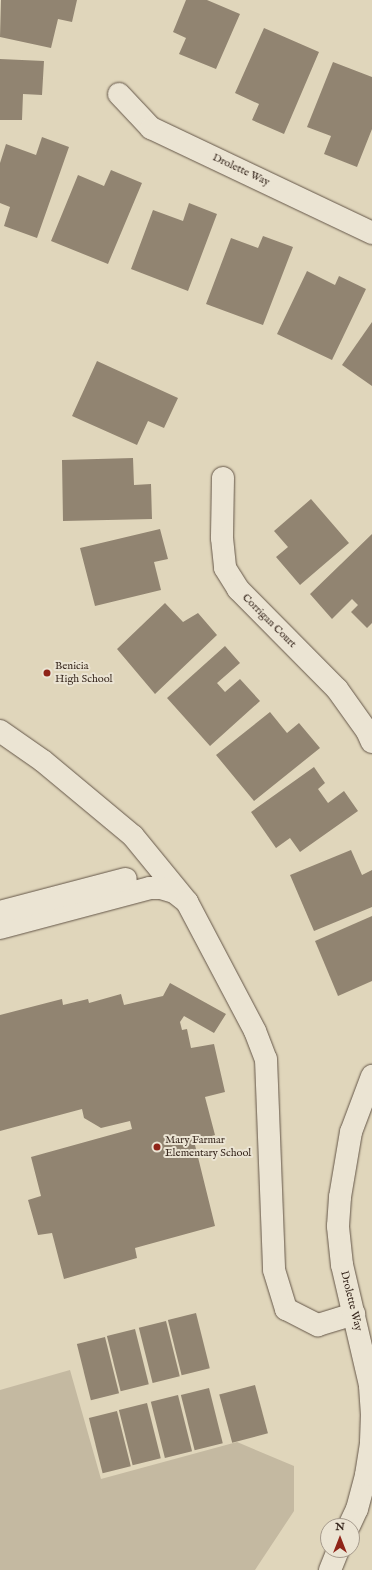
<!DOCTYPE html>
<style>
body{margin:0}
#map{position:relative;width:372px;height:1570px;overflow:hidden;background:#e0d6bb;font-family:"IM FELL English",serif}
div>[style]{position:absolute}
.green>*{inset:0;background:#c4b9a1}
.building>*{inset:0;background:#918471;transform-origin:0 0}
.roads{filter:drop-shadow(0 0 1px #645648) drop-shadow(0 0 1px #645648)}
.minor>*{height:22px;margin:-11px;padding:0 11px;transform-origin:11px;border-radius:11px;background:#ebe4d3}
.dots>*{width:11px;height:11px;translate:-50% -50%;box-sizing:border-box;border:2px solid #ebe4d3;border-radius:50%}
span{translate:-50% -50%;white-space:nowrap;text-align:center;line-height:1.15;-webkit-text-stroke:4px #ebe4d3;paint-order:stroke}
.street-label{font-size:11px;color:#3b2b21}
.poi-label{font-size:11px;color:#3b2b21}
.left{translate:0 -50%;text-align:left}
.north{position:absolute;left:320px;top:1518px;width:40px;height:40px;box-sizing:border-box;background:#ebe4d3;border:1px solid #a59a8c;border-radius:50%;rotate:0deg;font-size:11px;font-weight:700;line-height:16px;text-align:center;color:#3b2b21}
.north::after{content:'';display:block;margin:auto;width:14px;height:18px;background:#8f2418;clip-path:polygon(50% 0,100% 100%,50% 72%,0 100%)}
</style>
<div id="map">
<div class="green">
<i style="clip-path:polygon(70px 1370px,101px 1479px,237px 1442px,294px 1466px,294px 1511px,255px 1570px,0 1570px,0 1390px)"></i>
</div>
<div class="building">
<i style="clip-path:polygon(1px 0,77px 0,72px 22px,58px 19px,51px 48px,0 37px)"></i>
<i style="clip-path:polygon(186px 0,207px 0,240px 14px,216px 69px,179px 54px,186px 38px,173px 32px)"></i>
<i style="clip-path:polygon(264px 28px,319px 52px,284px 134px,252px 120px,259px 104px,235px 93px)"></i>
<i style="clip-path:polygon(0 59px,44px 61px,42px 95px,23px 94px,22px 120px,0 120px)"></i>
<i style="clip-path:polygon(333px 62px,372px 77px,372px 129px,357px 167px,324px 154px,331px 136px,307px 127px)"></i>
<i style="clip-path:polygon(42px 137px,69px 147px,37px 238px,4px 226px,10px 207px,0 203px,0 163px,6px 144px,36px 155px)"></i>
<i style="clip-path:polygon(111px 170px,142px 183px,108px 264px,51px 241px,78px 175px,104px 186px)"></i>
<i style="clip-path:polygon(189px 203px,217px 214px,188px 291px,131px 269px,153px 210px,183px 221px)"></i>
<i style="clip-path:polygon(263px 236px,293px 247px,263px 325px,206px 304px,231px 238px,258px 248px)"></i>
<i style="clip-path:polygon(307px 271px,335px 285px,339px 276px,366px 289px,332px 360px,277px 334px)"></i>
<i style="clip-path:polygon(372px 322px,372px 386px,342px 365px)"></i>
<i style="clip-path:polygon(97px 361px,178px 398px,164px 428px,148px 421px,137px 445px,72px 416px)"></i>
<i style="clip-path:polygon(133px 458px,134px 485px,151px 484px,152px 519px,63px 521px,62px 460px)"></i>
<i style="clip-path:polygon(311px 499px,349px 543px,300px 585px,276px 557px,288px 547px,274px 531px)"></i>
<i style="clip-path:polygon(160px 529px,168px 559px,154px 562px,161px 590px,95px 606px,80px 548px)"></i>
<i style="clip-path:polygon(372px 534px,372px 623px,367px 628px,351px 612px,358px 605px,352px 599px,332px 619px,310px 594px)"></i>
<i style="clip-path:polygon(165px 603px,183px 622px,198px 613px,217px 635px,155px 694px,117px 649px)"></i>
<i style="clip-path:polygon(225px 646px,240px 663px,217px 683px,225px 692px,240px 679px,260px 701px,210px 746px,167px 698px)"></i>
<i style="clip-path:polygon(270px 712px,287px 733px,299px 723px,320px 748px,254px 801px,216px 755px)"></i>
<i style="clip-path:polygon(314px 767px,325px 783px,318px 789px,328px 803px,344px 791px,358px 811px,300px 852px,290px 838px,276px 848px,251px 812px)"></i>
<i style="clip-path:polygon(351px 850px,362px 875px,372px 870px,372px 907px,314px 931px,290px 875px)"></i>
<i style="clip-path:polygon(372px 916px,372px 981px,338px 996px,315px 941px)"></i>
<i style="clip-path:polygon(170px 983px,226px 1014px,214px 1033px,184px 1016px,180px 1022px,182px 1030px,187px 1029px,191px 1048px,214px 1044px,225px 1092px,205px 1097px,215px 1135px,194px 1141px,215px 1226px,135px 1248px,137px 1258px,64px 1279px,52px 1233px,38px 1235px,28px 1200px,41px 1196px,31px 1157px,132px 1129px,130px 1121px,101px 1128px,84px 1118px,82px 1109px,0 1131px,0 1015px,62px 999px,63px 1005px,88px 999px,89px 1003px,121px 994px,124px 1005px,163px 996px)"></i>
<i style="left:196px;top:1313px;width:57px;height:29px;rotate:76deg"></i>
<i style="left:166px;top:1321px;width:57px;height:28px;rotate:76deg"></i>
<i style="left:135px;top:1329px;width:57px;height:29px;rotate:76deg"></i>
<i style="left:105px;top:1337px;width:58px;height:29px;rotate:76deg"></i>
<i style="left:255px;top:1385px;width:50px;height:37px;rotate:75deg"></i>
<i style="left:209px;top:1388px;width:57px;height:29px;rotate:76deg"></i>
<i style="left:178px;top:1395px;width:58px;height:28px;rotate:76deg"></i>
<i style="left:147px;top:1403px;width:57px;height:29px;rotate:76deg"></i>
<i style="left:117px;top:1411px;width:57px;height:29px;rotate:76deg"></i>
</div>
<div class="roads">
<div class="minor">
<i style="left:119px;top:94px;width:47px;rotate:46.7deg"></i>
<i style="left:151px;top:128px;width:245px;rotate:25.4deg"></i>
<i style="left:223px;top:478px;width:60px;rotate:91deg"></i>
<i style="left:222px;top:538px;width:30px;rotate:84deg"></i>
<i style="left:225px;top:568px;width:25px;rotate:58deg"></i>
<i style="left:238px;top:589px;width:141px;rotate:45.3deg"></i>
<i style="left:337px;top:689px;width:52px;rotate:54.5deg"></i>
<i style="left:367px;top:731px;width:12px;rotate:66deg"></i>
<i style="left:0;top:731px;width:52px;rotate:34.9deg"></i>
<i style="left:43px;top:761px;width:117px;rotate:39.8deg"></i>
<i style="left:133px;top:836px;width:85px;rotate:50.7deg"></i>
<i style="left:187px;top:902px;width:16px;rotate:-142deg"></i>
<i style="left:174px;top:892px;width:14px;rotate:-163deg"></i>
<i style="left:161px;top:888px;width:11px;rotate:180deg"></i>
<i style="left:150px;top:888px;width:155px;rotate:165.1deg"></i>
<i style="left:187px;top:902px;width:146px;rotate:62.2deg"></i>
<i style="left:255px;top:1031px;width:30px;rotate:69deg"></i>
<i style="left:266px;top:1059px;width:211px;rotate:87.8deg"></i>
<i style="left:274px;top:1270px;width:41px;rotate:72.9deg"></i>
<i style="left:286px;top:1309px;width:36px;rotate:27deg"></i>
<i style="left:318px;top:1325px;width:38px;rotate:-17deg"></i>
<i style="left:0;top:912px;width:130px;rotate:-14.7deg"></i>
<i style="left:349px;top:1526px;width:19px;rotate:-65deg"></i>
<i style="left:357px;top:1509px;width:35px;rotate:-75deg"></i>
<i style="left:366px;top:1475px;width:33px;rotate:-81deg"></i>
<i style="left:371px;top:1442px;width:27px;rotate:-88deg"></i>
<i style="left:372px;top:1415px;width:30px;rotate:-94deg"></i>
<i style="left:370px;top:1385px;width:123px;rotate:-103.1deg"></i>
<i style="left:342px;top:1265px;width:39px;rotate:-96deg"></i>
<i style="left:338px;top:1226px;width:29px;rotate:-86deg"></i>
<i style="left:340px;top:1197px;width:66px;rotate:-80.4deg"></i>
<i style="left:351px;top:1132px;width:60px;rotate:-69.4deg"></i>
<i style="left:330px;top:1570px;width:22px;rotate:-68deg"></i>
</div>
</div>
<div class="dots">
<i style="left:47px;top:673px;background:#8f2418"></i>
<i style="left:157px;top:1147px;background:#8f2418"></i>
</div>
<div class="street-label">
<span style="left:241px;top:170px;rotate:25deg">Drolette Way</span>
<span style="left:269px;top:621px;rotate:45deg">Corrigan Court</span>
<span style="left:351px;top:1301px;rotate:76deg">Drolette Way</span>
</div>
<div class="poi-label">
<span class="left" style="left:55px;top:673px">Benicia<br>High School</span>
<span class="left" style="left:165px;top:1147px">Mary Farmar<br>Elementary School</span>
</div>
<div class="north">N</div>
</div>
